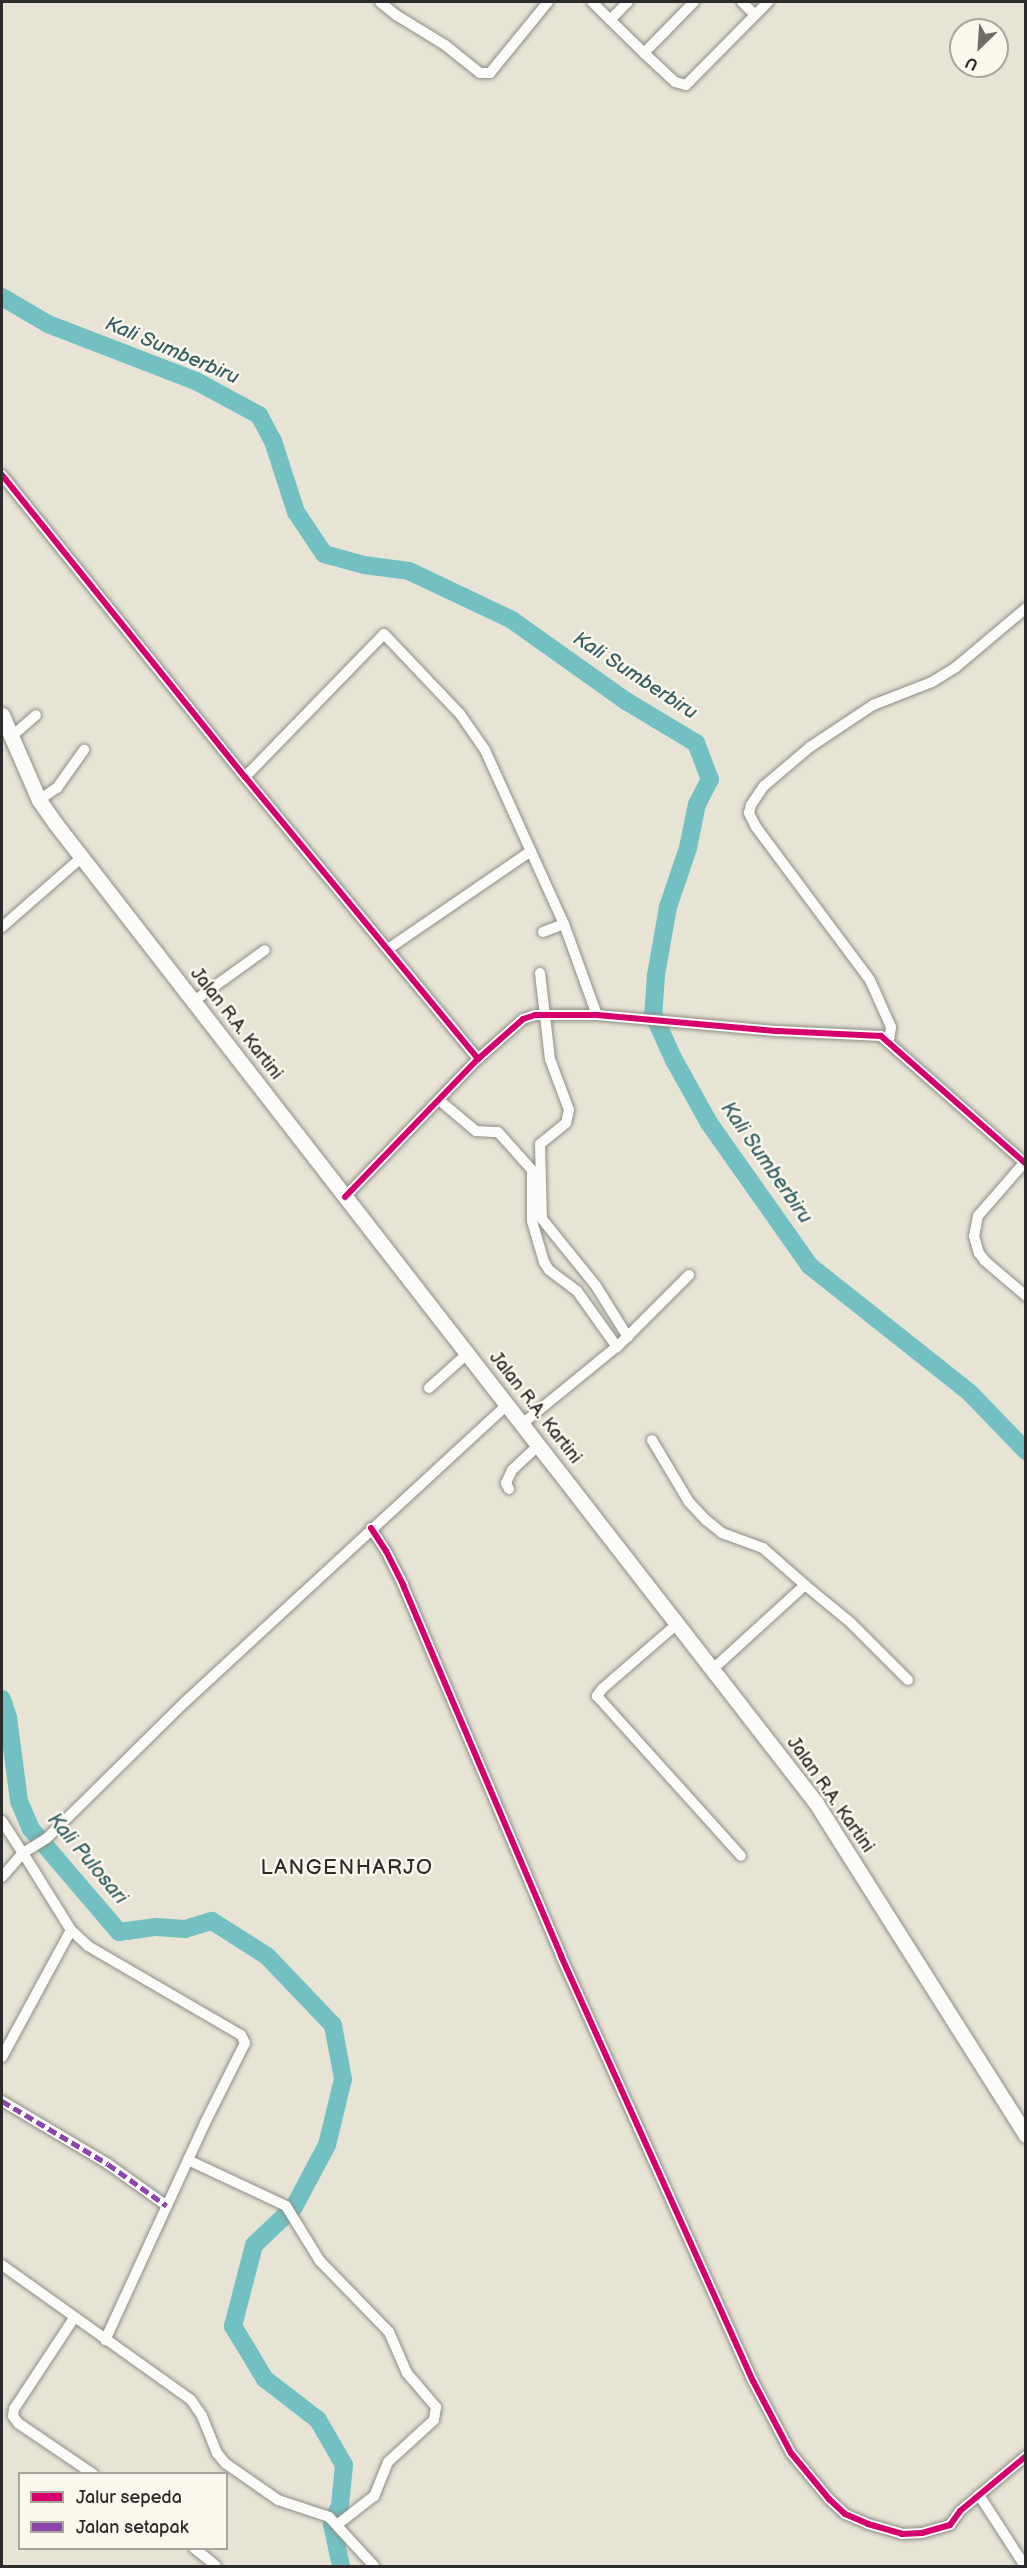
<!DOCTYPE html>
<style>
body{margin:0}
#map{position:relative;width:1027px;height:2568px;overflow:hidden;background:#e7e4d6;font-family:"Balsamiq Sans",sans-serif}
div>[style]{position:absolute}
.river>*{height:18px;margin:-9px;padding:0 9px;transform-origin:9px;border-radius:9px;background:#73c0c2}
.roads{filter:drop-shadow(0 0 2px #8e8d86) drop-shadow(0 0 2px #8e8d86)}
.minor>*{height:10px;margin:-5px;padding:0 5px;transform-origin:5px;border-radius:5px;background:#fbfbf9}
.secondary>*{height:15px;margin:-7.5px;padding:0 7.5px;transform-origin:7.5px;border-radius:7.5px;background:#fbfbf9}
.quiet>*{height:4.5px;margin-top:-2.25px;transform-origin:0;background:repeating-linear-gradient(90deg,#8e44ad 0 9px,transparent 0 13.5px)}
.cycleway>*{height:6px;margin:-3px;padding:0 3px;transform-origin:3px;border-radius:3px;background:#d6006c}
span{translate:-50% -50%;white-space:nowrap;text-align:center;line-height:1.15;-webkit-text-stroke:5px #fbf7ec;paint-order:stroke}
.street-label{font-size:18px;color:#2b2b2b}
.water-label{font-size:20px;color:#346064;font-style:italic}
.quarter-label{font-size:21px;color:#2b2b2b;letter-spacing:1.5px}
.frame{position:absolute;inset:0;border:3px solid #2b2b2b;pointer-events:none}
.legend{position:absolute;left:18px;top:2472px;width:210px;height:78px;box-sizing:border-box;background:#fbf7ec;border:2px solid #a8a59f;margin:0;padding:8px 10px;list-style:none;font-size:18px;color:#2b2b2b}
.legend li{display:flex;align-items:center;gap:12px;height:30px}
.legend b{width:30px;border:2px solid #a8a59f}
.north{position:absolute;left:949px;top:18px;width:60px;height:60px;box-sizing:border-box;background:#fbf7ec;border:2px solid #a8a59f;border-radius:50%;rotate:205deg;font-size:16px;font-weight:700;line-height:24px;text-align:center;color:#2b2b2b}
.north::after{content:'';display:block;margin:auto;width:21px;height:27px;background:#6d6c67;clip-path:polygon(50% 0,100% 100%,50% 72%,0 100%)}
</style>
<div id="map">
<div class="river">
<i style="left:2px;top:297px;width:53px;rotate:30.4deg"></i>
<i style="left:48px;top:324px;width:159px;rotate:21.1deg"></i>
<i style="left:196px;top:381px;width:72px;rotate:28.4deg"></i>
<i style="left:259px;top:415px;width:30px;rotate:62deg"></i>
<i style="left:273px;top:441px;width:75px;rotate:72.1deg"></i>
<i style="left:296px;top:512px;width:50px;rotate:56.3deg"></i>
<i style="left:324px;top:554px;width:41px;rotate:15.4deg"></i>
<i style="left:364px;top:565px;width:45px;rotate:7.6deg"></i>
<i style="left:409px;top:571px;width:114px;rotate:25.4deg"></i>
<i style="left:512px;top:620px;width:140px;rotate:35.4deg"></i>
<i style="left:626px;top:701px;width:82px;rotate:31deg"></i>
<i style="left:696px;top:743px;width:39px;rotate:69deg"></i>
<i style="left:710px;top:779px;width:28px;rotate:117deg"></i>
<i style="left:697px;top:804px;width:45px;rotate:101.6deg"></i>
<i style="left:688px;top:848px;width:62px;rotate:108.7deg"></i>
<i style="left:668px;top:907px;width:69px;rotate:100deg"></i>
<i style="left:656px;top:975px;width:39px;rotate:94deg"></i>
<i style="left:653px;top:1014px;width:51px;rotate:65.5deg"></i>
<i style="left:674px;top:1060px;width:72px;rotate:60.9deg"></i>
<i style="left:709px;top:1123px;width:175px;rotate:54.8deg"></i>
<i style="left:810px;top:1266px;width:204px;rotate:38.4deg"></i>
<i style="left:970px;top:1393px;width:81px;rotate:46deg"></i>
<i style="left:2px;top:1699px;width:19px;rotate:72deg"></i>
<i style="left:8px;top:1717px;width:85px;rotate:82.5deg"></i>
<i style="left:19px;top:1801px;width:30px;rotate:67deg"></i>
<i style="left:31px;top:1829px;width:135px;rotate:49.5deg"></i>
<i style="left:119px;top:1932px;width:37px;rotate:-8deg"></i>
<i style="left:156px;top:1927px;width:29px;rotate:4deg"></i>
<i style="left:185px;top:1929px;width:28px;rotate:-17deg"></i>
<i style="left:212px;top:1921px;width:65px;rotate:32.5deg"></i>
<i style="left:267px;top:1956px;width:95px;rotate:46.3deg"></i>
<i style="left:333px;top:2025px;width:55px;rotate:79.5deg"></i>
<i style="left:343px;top:2079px;width:68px;rotate:103.6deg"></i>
<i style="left:327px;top:2145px;width:70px;rotate:118deg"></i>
<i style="left:294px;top:2207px;width:55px;rotate:136.5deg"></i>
<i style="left:254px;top:2245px;width:84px;rotate:104.5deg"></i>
<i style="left:233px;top:2326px;width:62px;rotate:58.9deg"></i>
<i style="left:265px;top:2379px;width:67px;rotate:37.7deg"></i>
<i style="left:318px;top:2420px;width:52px;rotate:60deg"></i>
<i style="left:344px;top:2465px;width:40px;rotate:95.7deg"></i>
<i style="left:340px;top:2505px;width:21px;rotate:113deg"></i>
<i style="left:332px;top:2524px;width:43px;rotate:77.9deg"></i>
</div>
<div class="roads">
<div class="minor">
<i style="left:380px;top:2px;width:21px;rotate:39deg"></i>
<i style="left:396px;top:15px;width:57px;rotate:31.5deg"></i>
<i style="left:445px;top:45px;width:45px;rotate:38.7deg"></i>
<i style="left:480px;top:73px;width:10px"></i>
<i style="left:490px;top:73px;width:92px;rotate:-50.8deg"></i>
<i style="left:592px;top:2px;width:73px;rotate:44.4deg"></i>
<i style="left:644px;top:53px;width:71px;rotate:-45.6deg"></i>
<i style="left:742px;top:2px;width:18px;rotate:45deg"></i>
<i style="left:610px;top:20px;width:25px;rotate:-45deg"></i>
<i style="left:644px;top:53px;width:42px;rotate:43.1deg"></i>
<i style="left:675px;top:82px;width:11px;rotate:15deg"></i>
<i style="left:686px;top:85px;width:117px;rotate:-45.3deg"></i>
<i style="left:2px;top:475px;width:388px;rotate:51.2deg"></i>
<i style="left:245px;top:777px;width:366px;rotate:50.4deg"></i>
<i style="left:11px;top:737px;width:33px;rotate:-41deg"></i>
<i style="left:245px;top:777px;width:199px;rotate:-45.8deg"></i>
<i style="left:384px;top:634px;width:110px;rotate:46.5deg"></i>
<i style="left:460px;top:714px;width:44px;rotate:55.2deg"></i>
<i style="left:485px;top:750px;width:191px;rotate:65.6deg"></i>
<i style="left:564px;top:924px;width:97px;rotate:70.1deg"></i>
<i style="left:39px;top:800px;width:22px;rotate:-34deg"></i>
<i style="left:57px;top:788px;width:47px;rotate:-54.6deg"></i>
<i style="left:2px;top:927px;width:106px;rotate:-41.2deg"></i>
<i style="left:543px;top:932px;width:22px;rotate:-21deg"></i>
<i style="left:388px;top:949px;width:173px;rotate:-34.4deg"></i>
<i style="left:540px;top:973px;width:87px;rotate:83.4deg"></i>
<i style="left:550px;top:1059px;width:54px;rotate:69.6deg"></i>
<i style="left:569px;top:1110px;width:13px;rotate:103deg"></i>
<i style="left:566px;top:1123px;width:33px;rotate:141deg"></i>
<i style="left:540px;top:1144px;width:75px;rotate:88.5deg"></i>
<i style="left:542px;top:1219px;width:86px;rotate:51.1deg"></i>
<i style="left:596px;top:1286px;width:60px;rotate:57.9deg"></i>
<i style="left:194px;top:1001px;width:87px;rotate:-35.7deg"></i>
<i style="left:889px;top:1040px;width:13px;rotate:-81deg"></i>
<i style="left:891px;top:1027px;width:51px;rotate:-114.1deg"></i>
<i style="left:870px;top:980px;width:191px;rotate:-126.7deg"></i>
<i style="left:756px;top:827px;width:16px;rotate:-117deg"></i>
<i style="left:749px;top:813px;width:8px;rotate:-76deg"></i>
<i style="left:751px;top:805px;width:23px;rotate:-56deg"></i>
<i style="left:764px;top:786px;width:60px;rotate:-40.3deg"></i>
<i style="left:810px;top:747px;width:76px;rotate:-33.7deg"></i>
<i style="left:873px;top:705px;width:63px;rotate:-21.3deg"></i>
<i style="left:932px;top:682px;width:28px;rotate:-32deg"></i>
<i style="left:956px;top:667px;width:92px;rotate:-40.1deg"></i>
<i style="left:439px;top:1100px;width:48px;rotate:40deg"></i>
<i style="left:476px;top:1131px;width:22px;rotate:3deg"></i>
<i style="left:498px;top:1132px;width:51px;rotate:48.2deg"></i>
<i style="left:532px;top:1170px;width:51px;rotate:90deg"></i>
<i style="left:532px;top:1221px;width:43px;rotate:73.7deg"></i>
<i style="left:544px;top:1262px;width:9px;rotate:58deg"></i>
<i style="left:549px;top:1270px;width:35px;rotate:37deg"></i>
<i style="left:577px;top:1291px;width:69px;rotate:54.5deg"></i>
<i style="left:1024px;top:1163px;width:70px;rotate:131deg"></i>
<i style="left:978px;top:1216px;width:20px;rotate:101deg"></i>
<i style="left:974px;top:1236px;width:18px;rotate:74deg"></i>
<i style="left:979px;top:1253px;width:10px;rotate:53deg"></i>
<i style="left:985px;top:1261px;width:54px;rotate:40.5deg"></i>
<i style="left:345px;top:1197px;width:192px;rotate:-46.1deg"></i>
<i style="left:478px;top:1059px;width:60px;rotate:-41.6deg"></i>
<i style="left:523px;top:1019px;width:13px;rotate:-18deg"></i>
<i style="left:535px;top:1015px;width:62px"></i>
<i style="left:597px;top:1015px;width:182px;rotate:5.1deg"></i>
<i style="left:778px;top:1031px;width:103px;rotate:2.8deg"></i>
<i style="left:881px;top:1036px;width:193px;rotate:41.4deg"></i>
<i style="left:429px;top:1388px;width:52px;rotate:-41.9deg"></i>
<i style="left:522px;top:1424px;width:125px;rotate:-39.2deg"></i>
<i style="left:619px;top:1345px;width:99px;rotate:-45deg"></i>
<i style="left:652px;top:1440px;width:72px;rotate:59.2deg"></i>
<i style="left:689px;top:1502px;width:25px;rotate:47deg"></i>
<i style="left:706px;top:1520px;width:21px;rotate:39deg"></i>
<i style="left:722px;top:1533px;width:44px;rotate:20.1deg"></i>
<i style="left:763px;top:1548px;width:56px;rotate:41.4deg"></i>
<i style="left:805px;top:1585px;width:125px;rotate:137.6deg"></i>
<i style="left:509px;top:1489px;width:7px;rotate:-117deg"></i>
<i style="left:506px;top:1483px;width:14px;rotate:-65deg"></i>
<i style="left:512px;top:1470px;width:37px;rotate:-43deg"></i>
<i style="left:371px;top:1528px;width:27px;rotate:57deg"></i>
<i style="left:386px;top:1551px;width:38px;rotate:63deg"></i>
<i style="left:403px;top:1585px;width:403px;rotate:66.9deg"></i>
<i style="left:561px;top:1956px;width:466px;rotate:65.7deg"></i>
<i style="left:753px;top:2381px;width:81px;rotate:62.2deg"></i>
<i style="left:791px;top:2453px;width:60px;rotate:50.4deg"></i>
<i style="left:829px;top:2499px;width:22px;rotate:43deg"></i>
<i style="left:845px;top:2514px;width:25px;rotate:23deg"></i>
<i style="left:868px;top:2524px;width:35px;rotate:16deg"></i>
<i style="left:902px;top:2534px;width:20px;rotate:-3deg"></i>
<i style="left:922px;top:2533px;width:29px;rotate:-16deg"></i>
<i style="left:950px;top:2525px;width:17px;rotate:-54deg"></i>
<i style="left:960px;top:2511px;width:86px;rotate:-39.8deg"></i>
<i style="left:805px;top:1585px;width:58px;rotate:39.4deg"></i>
<i style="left:850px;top:1622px;width:82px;rotate:45deg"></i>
<i style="left:677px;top:1624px;width:99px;rotate:139.1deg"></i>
<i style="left:602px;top:1689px;width:9px;rotate:126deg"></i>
<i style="left:597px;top:1696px;width:215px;rotate:48deg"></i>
<i style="left:2px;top:1821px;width:38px;rotate:57deg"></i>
<i style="left:23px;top:1853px;width:28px;rotate:-32deg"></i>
<i style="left:47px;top:1838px;width:194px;rotate:-44.6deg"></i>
<i style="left:185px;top:1702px;width:438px;rotate:-42.7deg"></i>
<i style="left:2px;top:1877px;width:32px;rotate:-49deg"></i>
<i style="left:23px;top:1853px;width:91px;rotate:58.1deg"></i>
<i style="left:71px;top:1930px;width:23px;rotate:43deg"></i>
<i style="left:88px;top:1946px;width:177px;rotate:30.2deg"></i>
<i style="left:241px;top:2035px;width:9px;rotate:63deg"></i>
<i style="left:245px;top:2043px;width:89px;rotate:116.6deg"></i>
<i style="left:205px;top:2123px;width:239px;rotate:114.7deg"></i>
<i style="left:2px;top:2057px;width:145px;rotate:-61.5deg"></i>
<i style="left:2px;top:2101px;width:123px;rotate:30.7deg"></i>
<i style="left:108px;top:2164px;width:72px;rotate:35.4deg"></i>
<i style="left:188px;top:2160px;width:108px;rotate:25.1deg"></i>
<i style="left:286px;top:2206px;width:65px;rotate:58.3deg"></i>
<i style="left:320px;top:2261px;width:99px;rotate:45.8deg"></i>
<i style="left:389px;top:2332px;width:45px;rotate:66.3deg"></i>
<i style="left:407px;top:2373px;width:45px;rotate:49.5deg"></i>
<i style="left:436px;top:2407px;width:13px;rotate:99deg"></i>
<i style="left:434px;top:2420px;width:62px;rotate:137.6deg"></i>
<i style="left:388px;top:2462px;width:37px;rotate:112deg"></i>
<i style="left:374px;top:2496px;width:46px;rotate:142.1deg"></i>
<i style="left:2px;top:2265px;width:232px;rotate:35.5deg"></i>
<i style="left:191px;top:2400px;width:19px;rotate:55deg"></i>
<i style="left:202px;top:2416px;width:40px;rotate:68deg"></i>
<i style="left:217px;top:2453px;width:13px;rotate:51deg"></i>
<i style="left:225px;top:2463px;width:65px;rotate:34.9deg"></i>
<i style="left:278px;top:2500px;width:54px;rotate:18.4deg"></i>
<i style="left:329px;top:2517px;width:67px;rotate:47.4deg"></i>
<i style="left:74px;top:2318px;width:109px;rotate:123.4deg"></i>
<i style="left:14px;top:2409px;width:7px;rotate:98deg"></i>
<i style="left:13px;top:2416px;width:9px;rotate:54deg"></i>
<i style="left:18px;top:2423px;width:91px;rotate:34.2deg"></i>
<i style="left:979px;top:2495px;width:85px;rotate:57.1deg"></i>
<i style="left:194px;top:2548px;width:28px;rotate:39deg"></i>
</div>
<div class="secondary">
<i style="left:2px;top:715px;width:93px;rotate:66.5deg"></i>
<i style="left:39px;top:800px;width:28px;rotate:55deg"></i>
<i style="left:55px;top:823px;width:1241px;rotate:52.17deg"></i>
<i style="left:816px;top:1803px;width:393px;rotate:57.7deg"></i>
</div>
</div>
<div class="quiet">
<i style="left:2px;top:2101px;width:123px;rotate:30.7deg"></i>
<i style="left:108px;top:2164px;width:72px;rotate:35.4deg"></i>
</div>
<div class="cycleway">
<i style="left:2px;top:475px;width:388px;rotate:51.2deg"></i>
<i style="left:245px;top:777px;width:366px;rotate:50.4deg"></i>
<i style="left:345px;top:1197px;width:192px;rotate:-46.1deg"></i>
<i style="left:478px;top:1059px;width:60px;rotate:-41.6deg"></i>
<i style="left:523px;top:1019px;width:13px;rotate:-18deg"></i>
<i style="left:535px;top:1015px;width:62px"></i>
<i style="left:597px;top:1015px;width:182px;rotate:5.1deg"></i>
<i style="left:778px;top:1031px;width:103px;rotate:2.8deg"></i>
<i style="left:881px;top:1036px;width:193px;rotate:41.4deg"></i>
<i style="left:371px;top:1528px;width:27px;rotate:57deg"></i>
<i style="left:386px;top:1551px;width:38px;rotate:63deg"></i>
<i style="left:403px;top:1585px;width:403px;rotate:66.9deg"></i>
<i style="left:561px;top:1956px;width:466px;rotate:65.7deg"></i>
<i style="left:753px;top:2381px;width:81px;rotate:62.2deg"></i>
<i style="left:791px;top:2453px;width:60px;rotate:50.4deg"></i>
<i style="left:829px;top:2499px;width:22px;rotate:43deg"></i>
<i style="left:845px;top:2514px;width:25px;rotate:23deg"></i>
<i style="left:868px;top:2524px;width:35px;rotate:16deg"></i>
<i style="left:902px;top:2534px;width:20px;rotate:-3deg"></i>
<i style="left:922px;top:2533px;width:29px;rotate:-16deg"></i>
<i style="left:950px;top:2525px;width:17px;rotate:-54deg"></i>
<i style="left:960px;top:2511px;width:86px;rotate:-39.8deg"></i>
</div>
<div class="street-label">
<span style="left:236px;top:1024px;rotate:52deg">Jalan R.A. Kartini</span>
<span style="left:535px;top:1408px;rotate:52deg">Jalan R.A. Kartini</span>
<span style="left:830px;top:1795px;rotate:55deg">Jalan R.A. Kartini</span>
</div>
<div class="water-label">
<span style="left:172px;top:351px;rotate:23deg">Kali Sumberbiru</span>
<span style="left:635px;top:676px;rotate:33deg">Kali Sumberbiru</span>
<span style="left:766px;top:1163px;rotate:55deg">Kali Sumberbiru</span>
<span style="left:87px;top:1859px;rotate:50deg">Kali Pulosari</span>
</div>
<div class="quarter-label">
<span style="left:347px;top:1868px">LANGENHARJO</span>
</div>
<div class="frame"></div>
<ul class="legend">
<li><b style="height:8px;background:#d6006c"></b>Jalur sepeda</li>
<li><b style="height:8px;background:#8e44ad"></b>Jalan setapak</li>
</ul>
<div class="north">U</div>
</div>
